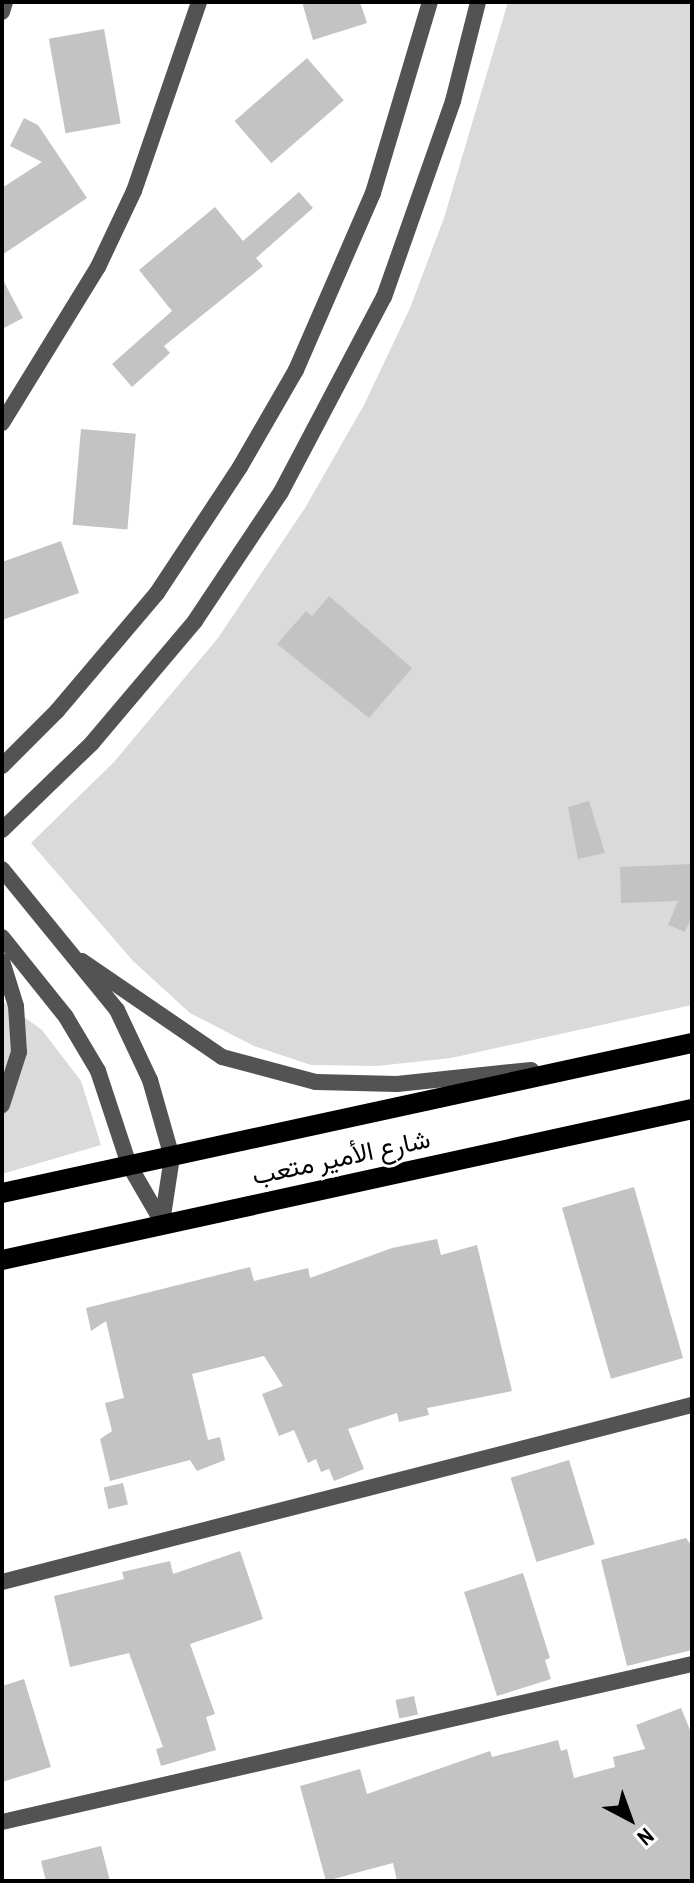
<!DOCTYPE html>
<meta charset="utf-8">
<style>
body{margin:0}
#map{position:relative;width:694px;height:1883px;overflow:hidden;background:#fff;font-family:"Archivo Narrow",Vazirmatn,sans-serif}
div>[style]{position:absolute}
.green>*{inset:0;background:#dadada}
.building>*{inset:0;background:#c3c3c3;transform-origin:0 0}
.street>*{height:16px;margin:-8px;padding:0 8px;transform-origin:8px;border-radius:8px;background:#535353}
.primary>*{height:20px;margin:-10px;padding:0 10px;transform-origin:10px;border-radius:10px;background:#000}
span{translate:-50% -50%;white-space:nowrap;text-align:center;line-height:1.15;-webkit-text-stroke:6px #fff;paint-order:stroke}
.street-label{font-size:26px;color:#000}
.frame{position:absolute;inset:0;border:4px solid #000;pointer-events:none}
.north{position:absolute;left:590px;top:1779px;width:80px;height:80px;-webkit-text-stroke:6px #fff;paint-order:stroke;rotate:139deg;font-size:22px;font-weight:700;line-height:32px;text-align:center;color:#000}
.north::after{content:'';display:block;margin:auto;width:28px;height:36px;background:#000;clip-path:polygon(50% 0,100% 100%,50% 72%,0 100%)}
</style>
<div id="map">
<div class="green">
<i style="clip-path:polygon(508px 2px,692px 2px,692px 1005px,451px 1058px,377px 1066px,311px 1065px,254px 1046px,190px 1013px,133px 961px,31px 843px,114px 762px,218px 638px,305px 508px,364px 405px,410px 308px,444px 218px)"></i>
<i style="clip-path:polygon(2px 1001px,42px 1030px,81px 1081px,101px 1145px,2px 1174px)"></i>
</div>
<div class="building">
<i style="clip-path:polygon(302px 2px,360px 2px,367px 23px,313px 40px)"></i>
<i style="left:104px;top:29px;width:96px;height:56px;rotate:80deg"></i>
<i style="left:307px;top:58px;width:56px;height:96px;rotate:49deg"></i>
<i style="clip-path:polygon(24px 118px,38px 125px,87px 198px,2px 255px,2px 188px,42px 162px,10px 146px)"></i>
<i style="clip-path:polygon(299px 192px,313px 208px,256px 258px,263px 266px,164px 346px,170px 353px,132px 387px,112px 364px,172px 311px,139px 270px,215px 207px,243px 241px)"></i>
<i style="clip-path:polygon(2px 278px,23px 318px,2px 329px)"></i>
<i style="left:81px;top:429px;width:55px;height:96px;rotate:5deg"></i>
<i style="clip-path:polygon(61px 541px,79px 593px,2px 620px,2px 562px)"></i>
<i style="clip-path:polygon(329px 596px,412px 668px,369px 718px,277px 644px,306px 611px,312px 616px)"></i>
<i style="clip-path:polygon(589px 801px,605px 853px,578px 859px,568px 807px)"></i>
<i style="clip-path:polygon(692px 864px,692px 916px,685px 932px,668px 925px,678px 901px,621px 903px,620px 867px)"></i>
<i style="left:634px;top:1187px;width:178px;height:75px;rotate:74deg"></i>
<i style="clip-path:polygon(437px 1239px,441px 1255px,477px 1245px,512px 1391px,427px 1408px,429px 1415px,399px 1422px,397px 1413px,348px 1429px,364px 1469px,334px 1481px,329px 1469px,321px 1472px,316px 1459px,308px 1463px,294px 1430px,279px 1436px,262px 1394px,283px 1386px,264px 1356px,192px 1374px,208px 1440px,220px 1437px,225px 1460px,197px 1471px,190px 1460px,110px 1481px,100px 1439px,112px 1431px,105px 1403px,124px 1398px,106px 1321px,91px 1331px,86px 1308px,250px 1267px,254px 1281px,308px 1268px,310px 1278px,392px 1248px)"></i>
<i style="left:569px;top:1460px;width:88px;height:61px;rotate:73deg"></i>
<i style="left:123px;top:1483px;width:22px;height:20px;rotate:77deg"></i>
<i style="clip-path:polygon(686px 1538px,692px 1546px,692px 1650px,627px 1666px,601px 1560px)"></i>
<i style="clip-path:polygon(240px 1551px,263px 1619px,190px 1644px,215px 1714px,206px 1717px,216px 1750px,161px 1766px,156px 1749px,163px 1747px,129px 1653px,70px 1667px,54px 1596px,124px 1579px,122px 1572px,170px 1561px,173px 1574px)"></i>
<i style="clip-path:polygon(523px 1573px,550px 1658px,545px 1660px,551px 1679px,497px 1696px,464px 1592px)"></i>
<i style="clip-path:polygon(24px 1679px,51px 1767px,2px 1782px,2px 1686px)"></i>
<i style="left:414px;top:1696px;width:19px;height:19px;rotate:78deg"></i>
<i style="clip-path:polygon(681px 1708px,692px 1735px,692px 1881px,397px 1881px,393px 1863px,326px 1881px,300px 1786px,360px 1769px,367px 1794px,490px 1751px,492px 1757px,558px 1740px,561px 1751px,567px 1749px,574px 1778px,615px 1767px,613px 1757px,645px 1749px,636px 1725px)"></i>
<i style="clip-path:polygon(101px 1846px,110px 1881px,46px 1881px,41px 1861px)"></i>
</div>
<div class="street">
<i style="left:2px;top:12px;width:10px;rotate:-73deg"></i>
<i style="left:2px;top:423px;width:183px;rotate:-58.4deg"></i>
<i style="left:98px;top:267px;width:84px;rotate:-64.7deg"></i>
<i style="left:134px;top:191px;width:200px;rotate:-71deg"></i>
<i style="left:2px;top:766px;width:78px;rotate:-45deg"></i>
<i style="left:57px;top:711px;width:155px;rotate:-49.7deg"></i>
<i style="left:157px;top:593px;width:151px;rotate:-56.6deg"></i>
<i style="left:240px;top:467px;width:112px;rotate:-60deg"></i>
<i style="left:296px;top:370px;width:193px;rotate:-66.5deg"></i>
<i style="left:373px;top:193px;width:199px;rotate:-73.4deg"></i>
<i style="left:2px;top:830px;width:125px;rotate:-44deg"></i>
<i style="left:92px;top:743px;width:160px;rotate:-49.8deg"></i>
<i style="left:195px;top:621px;width:155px;rotate:-56.3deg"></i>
<i style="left:281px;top:492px;width:221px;rotate:-62.2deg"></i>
<i style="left:384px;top:297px;width:208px;rotate:-70.6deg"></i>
<i style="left:453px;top:101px;width:102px;rotate:-75.8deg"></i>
<i style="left:2px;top:869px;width:182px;rotate:50.8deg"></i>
<i style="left:117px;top:1010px;width:77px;rotate:64.8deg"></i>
<i style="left:150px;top:1080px;width:80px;rotate:74.1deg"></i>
<i style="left:172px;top:1157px;width:66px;rotate:98.7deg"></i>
<i style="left:2px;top:937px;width:102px;rotate:51.3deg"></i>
<i style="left:66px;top:1017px;width:63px;rotate:59.3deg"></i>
<i style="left:98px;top:1071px;width:99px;rotate:71.7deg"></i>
<i style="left:129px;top:1165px;width:66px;rotate:59.9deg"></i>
<i style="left:2px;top:961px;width:47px;rotate:72.7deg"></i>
<i style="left:16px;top:1006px;width:46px;rotate:86.3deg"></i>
<i style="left:19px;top:1052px;width:56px;rotate:107.8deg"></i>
<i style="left:82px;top:961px;width:170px;rotate:34.4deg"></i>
<i style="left:222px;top:1057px;width:97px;rotate:14.9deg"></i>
<i style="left:316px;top:1082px;width:81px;rotate:1.4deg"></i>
<i style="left:397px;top:1084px;width:135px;rotate:-6deg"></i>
<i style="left:2px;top:1582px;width:712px;rotate:-14.39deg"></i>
<i style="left:2px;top:1822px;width:708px;rotate:-12.9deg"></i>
</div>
<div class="primary">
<i style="left:2px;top:1193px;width:706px;rotate:-12.26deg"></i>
<i style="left:2px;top:1260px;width:706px;rotate:-12.34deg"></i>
</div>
<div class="street-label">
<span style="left:341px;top:1157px;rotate:-12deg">شارع الأمير متعب</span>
</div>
<div class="frame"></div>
<div class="north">N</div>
</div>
